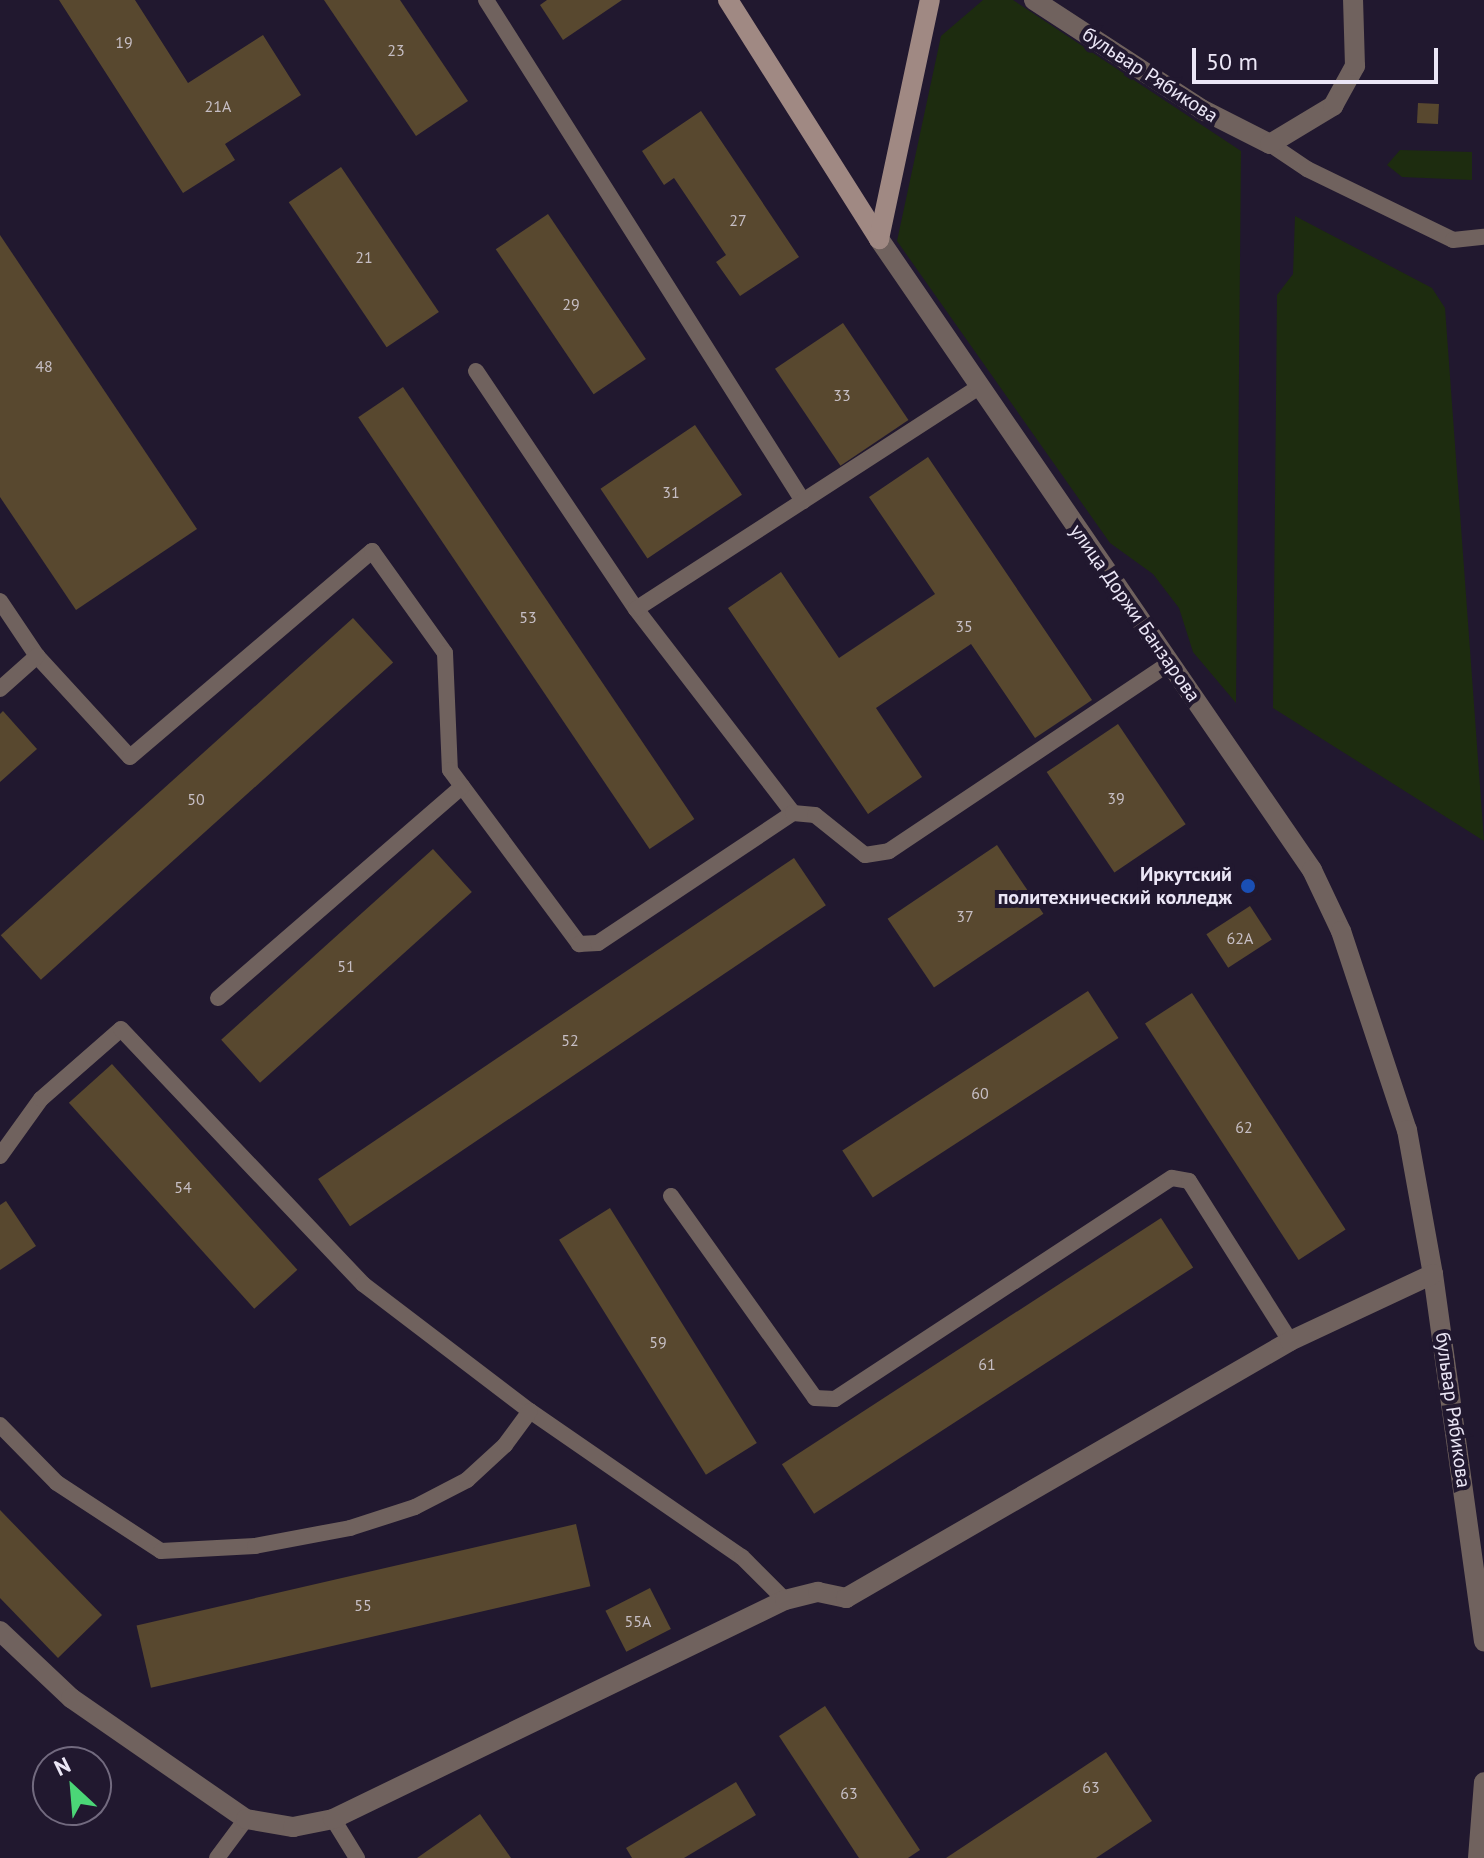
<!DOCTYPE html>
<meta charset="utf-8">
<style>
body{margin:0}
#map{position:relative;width:1484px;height:1858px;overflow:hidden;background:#21182f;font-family:"PT Sans",sans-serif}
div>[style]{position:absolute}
.green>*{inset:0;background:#1d2c0f}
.building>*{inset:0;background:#58482f;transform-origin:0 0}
.lane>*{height:16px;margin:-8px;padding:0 8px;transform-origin:8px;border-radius:8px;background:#70625e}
.street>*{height:20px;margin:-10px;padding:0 10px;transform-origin:10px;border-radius:10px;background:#70625e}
.secondary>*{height:20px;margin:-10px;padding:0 10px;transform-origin:10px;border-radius:10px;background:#a08983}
.dots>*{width:22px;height:22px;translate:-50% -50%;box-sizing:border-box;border:4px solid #21182f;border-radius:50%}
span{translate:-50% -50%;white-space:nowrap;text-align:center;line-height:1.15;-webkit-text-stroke:8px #21182f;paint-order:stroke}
.number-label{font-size:16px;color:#c6bec4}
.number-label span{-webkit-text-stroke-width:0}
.street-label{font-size:20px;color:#ebe6f6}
.poi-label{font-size:20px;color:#ebe6f6;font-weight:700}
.right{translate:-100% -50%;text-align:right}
.north{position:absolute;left:32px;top:1746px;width:80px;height:80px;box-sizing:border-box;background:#21182f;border:2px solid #726a7f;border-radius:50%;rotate:334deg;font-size:22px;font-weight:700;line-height:32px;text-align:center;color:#ebe6f6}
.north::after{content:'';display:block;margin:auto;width:28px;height:36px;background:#4bd677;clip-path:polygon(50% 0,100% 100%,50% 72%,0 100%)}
.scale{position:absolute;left:1192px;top:48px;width:246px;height:36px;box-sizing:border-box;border:4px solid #ebe6f6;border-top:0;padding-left:10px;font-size:24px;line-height:28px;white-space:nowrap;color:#ebe6f6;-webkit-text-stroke:6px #21182f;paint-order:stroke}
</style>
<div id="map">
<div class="green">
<i style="clip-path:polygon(983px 0,1013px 0,1241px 151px,1236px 703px,1193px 652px,1179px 608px,1153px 574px,1110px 543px,897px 241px,941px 36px)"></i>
<i style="clip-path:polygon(1400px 150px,1472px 152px,1472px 180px,1402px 177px,1387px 165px)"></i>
<i style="clip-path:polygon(1295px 216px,1432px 288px,1445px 308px,1484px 841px,1273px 708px,1277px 295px,1293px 274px)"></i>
</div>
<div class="building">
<i style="clip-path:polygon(59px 0,135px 0,188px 83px,263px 35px,301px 95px,225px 144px,235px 160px,183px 193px)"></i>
<i style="clip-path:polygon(324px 0,400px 0,468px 101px,416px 136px)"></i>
<i style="clip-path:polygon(547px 0,622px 0,563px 40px,540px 5px)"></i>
<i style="left:1418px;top:103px;width:21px;height:20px;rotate:3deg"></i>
<i style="clip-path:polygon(701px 111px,799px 257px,740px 296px,716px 262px,726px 255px,674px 178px,664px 185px,642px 151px)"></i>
<i style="left:341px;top:167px;width:175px;height:63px;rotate:56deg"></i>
<i style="left:548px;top:214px;width:175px;height:63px;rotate:56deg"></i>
<i style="clip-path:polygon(0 235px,197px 529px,76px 610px,0 497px)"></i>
<i style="left:843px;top:323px;width:117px;height:82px;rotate:56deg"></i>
<i style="left:403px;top:387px;width:521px;height:54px;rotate:56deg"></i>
<i style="left:695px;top:425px;width:84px;height:114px;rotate:56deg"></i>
<i style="clip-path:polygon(928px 457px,1092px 700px,1035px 738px,971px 644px,876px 708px,922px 777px,868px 814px,728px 608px,781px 572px,839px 658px,935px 594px,869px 497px)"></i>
<i style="left:353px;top:618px;width:60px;height:474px;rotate:48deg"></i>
<i style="clip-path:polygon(3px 711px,37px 749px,0 782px,0 714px)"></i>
<i style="left:1118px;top:724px;width:121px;height:86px;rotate:56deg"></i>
<i style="left:997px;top:845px;width:83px;height:132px;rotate:56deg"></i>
<i style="left:433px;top:849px;width:58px;height:285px;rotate:48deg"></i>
<i style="left:794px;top:858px;width:57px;height:574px;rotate:56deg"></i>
<i style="left:1250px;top:906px;width:40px;height:52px;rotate:57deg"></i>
<i style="left:1088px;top:991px;width:56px;height:293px;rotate:57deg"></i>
<i style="left:1192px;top:993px;width:282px;height:56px;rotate:57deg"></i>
<i style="left:112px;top:1064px;width:277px;height:58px;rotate:48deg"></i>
<i style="clip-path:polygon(6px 1201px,36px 1246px,0 1270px,0 1205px)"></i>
<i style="left:610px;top:1208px;width:277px;height:60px;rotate:58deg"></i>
<i style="left:1161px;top:1218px;width:59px;height:452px;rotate:57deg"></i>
<i style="clip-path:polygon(0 1510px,102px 1615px,58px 1658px,0 1598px)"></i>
<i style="left:576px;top:1524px;width:64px;height:451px;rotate:77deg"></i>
<i style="left:650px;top:1588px;width:46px;height:50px;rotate:63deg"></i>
<i style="clip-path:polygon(825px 1706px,920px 1850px,908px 1858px,859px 1858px,779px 1736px)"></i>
<i style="clip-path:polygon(1106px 1752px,1152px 1821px,1096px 1858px,946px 1858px)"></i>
<i style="clip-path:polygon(736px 1782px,756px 1815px,684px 1858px,632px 1858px,626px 1848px)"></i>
<i style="clip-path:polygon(480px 1814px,511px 1858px,417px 1858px)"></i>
</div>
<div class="lane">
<i style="left:486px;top:0;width:593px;rotate:57.68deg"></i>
<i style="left:1270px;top:144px;width:45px;rotate:34deg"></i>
<i style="left:1307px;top:169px;width:162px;rotate:25.9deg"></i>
<i style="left:1453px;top:240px;width:31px;rotate:-6deg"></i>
<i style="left:476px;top:371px;width:287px;rotate:56.1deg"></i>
<i style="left:636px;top:609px;width:257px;rotate:52.4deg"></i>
<i style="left:0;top:601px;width:66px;rotate:56.1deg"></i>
<i style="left:37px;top:656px;width:137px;rotate:47.4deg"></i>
<i style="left:130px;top:757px;width:318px;rotate:-40.4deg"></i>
<i style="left:372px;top:551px;width:125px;rotate:54.4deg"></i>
<i style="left:445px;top:653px;width:117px;rotate:87.6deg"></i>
<i style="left:450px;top:770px;width:217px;rotate:53.4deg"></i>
<i style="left:579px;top:944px;width:19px;rotate:-3deg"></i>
<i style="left:598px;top:943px;width:234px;rotate:-33.7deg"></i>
<i style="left:793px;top:813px;width:22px;rotate:5deg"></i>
<i style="left:815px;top:815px;width:64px;rotate:38.7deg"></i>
<i style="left:865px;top:855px;width:24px;rotate:-9deg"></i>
<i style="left:889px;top:851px;width:338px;rotate:-33.8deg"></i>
<i style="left:636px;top:609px;width:409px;rotate:-32.9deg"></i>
<i style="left:0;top:689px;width:50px;rotate:-41.7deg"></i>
<i style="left:218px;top:998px;width:323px;rotate:-40.9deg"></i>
<i style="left:0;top:1156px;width:70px;rotate:-54.3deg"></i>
<i style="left:41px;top:1099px;width:106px;rotate:-41.2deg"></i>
<i style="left:121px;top:1029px;width:352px;rotate:46.5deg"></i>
<i style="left:363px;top:1284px;width:210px;rotate:37.3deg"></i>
<i style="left:530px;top:1411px;width:257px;rotate:34.6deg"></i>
<i style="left:742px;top:1557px;width:61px;rotate:45deg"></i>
<i style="left:671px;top:1196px;width:248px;rotate:54.5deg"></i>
<i style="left:815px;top:1398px;width:20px;rotate:3deg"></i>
<i style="left:835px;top:1399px;width:403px;rotate:-33.3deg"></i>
<i style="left:1172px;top:1178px;width:17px;rotate:10deg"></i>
<i style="left:1189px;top:1181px;width:189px;rotate:57.7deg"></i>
<i style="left:0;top:1425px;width:81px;rotate:45.5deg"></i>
<i style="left:57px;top:1483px;width:124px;rotate:33.2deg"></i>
<i style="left:161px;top:1551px;width:94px;rotate:-3deg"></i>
<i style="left:255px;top:1546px;width:97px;rotate:-10.7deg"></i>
<i style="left:350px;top:1528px;width:68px;rotate:-17.9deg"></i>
<i style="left:415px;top:1507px;width:59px;rotate:-27.4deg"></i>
<i style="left:467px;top:1480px;width:52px;rotate:-42.6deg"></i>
<i style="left:505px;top:1445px;width:42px;rotate:-53.7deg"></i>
<i style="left:333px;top:1819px;width:46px;rotate:58.4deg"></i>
<i style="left:217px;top:1858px;width:49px;rotate:-53.4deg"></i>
</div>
<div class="street">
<i style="left:1034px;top:0;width:199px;rotate:33.1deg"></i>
<i style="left:1201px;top:109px;width:77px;rotate:26.9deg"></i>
<i style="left:1270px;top:144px;width:74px;rotate:-31.1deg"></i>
<i style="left:1333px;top:106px;width:46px;rotate:-61.2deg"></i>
<i style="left:1355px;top:66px;width:66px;rotate:-91.7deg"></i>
<i style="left:879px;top:239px;width:765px;rotate:55.54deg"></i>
<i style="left:1312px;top:870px;width:68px;rotate:64.6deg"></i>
<i style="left:1341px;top:931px;width:210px;rotate:71.7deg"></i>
<i style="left:1407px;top:1130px;width:146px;rotate:79.8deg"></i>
<i style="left:1433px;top:1274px;width:371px;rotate:82.1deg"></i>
<i style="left:0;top:1631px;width:98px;rotate:43.3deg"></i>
<i style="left:71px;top:1698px;width:213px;rotate:34.7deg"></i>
<i style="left:246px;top:1819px;width:48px;rotate:9.7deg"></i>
<i style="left:293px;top:1827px;width:41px;rotate:-11.3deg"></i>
<i style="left:333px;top:1819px;width:502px;rotate:-25.85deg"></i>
<i style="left:785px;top:1600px;width:34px;rotate:-14deg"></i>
<i style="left:818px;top:1592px;width:29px;rotate:12deg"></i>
<i style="left:846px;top:1598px;width:513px;rotate:-30.06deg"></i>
<i style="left:1290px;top:1341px;width:158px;rotate:-25.1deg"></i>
<i style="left:1478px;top:1858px;width:76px;rotate:-85.5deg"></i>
</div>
<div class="secondary">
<i style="left:728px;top:0;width:283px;rotate:57.7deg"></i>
<i style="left:879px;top:239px;width:244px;rotate:-78deg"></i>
</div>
<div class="dots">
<i style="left:1248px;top:886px;background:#1a4fb4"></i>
</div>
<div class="number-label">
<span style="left:124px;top:42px">19</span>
<span style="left:396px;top:50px">23</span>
<span style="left:218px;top:106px">21А</span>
<span style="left:738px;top:220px">27</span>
<span style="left:364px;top:257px">21</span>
<span style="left:571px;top:304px">29</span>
<span style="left:44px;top:366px">48</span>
<span style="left:842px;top:395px">33</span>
<span style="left:671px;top:492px">31</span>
<span style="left:528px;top:617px">53</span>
<span style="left:964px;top:626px">35</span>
<span style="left:1116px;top:798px">39</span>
<span style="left:196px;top:799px">50</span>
<span style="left:965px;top:916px">37</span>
<span style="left:1240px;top:938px">62А</span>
<span style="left:346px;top:966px">51</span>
<span style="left:570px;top:1040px">52</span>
<span style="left:980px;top:1093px">60</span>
<span style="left:1244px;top:1127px">62</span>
<span style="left:183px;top:1187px">54</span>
<span style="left:658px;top:1342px">59</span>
<span style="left:987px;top:1364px">61</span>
<span style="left:363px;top:1605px">55</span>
<span style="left:638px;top:1621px">55А</span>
<span style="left:1091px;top:1787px">63</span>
<span style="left:849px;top:1793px">63</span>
</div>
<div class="street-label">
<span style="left:1150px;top:75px;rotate:33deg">бульвар Рябикова</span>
<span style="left:1135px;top:613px;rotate:55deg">улица Доржи Банзарова</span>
<span style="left:1453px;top:1410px;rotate:82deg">бульвар Рябикова</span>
</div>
<div class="poi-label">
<span class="right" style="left:1232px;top:886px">Иркутский<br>политехнический колледж</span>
</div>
<div class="north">N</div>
<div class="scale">50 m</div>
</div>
